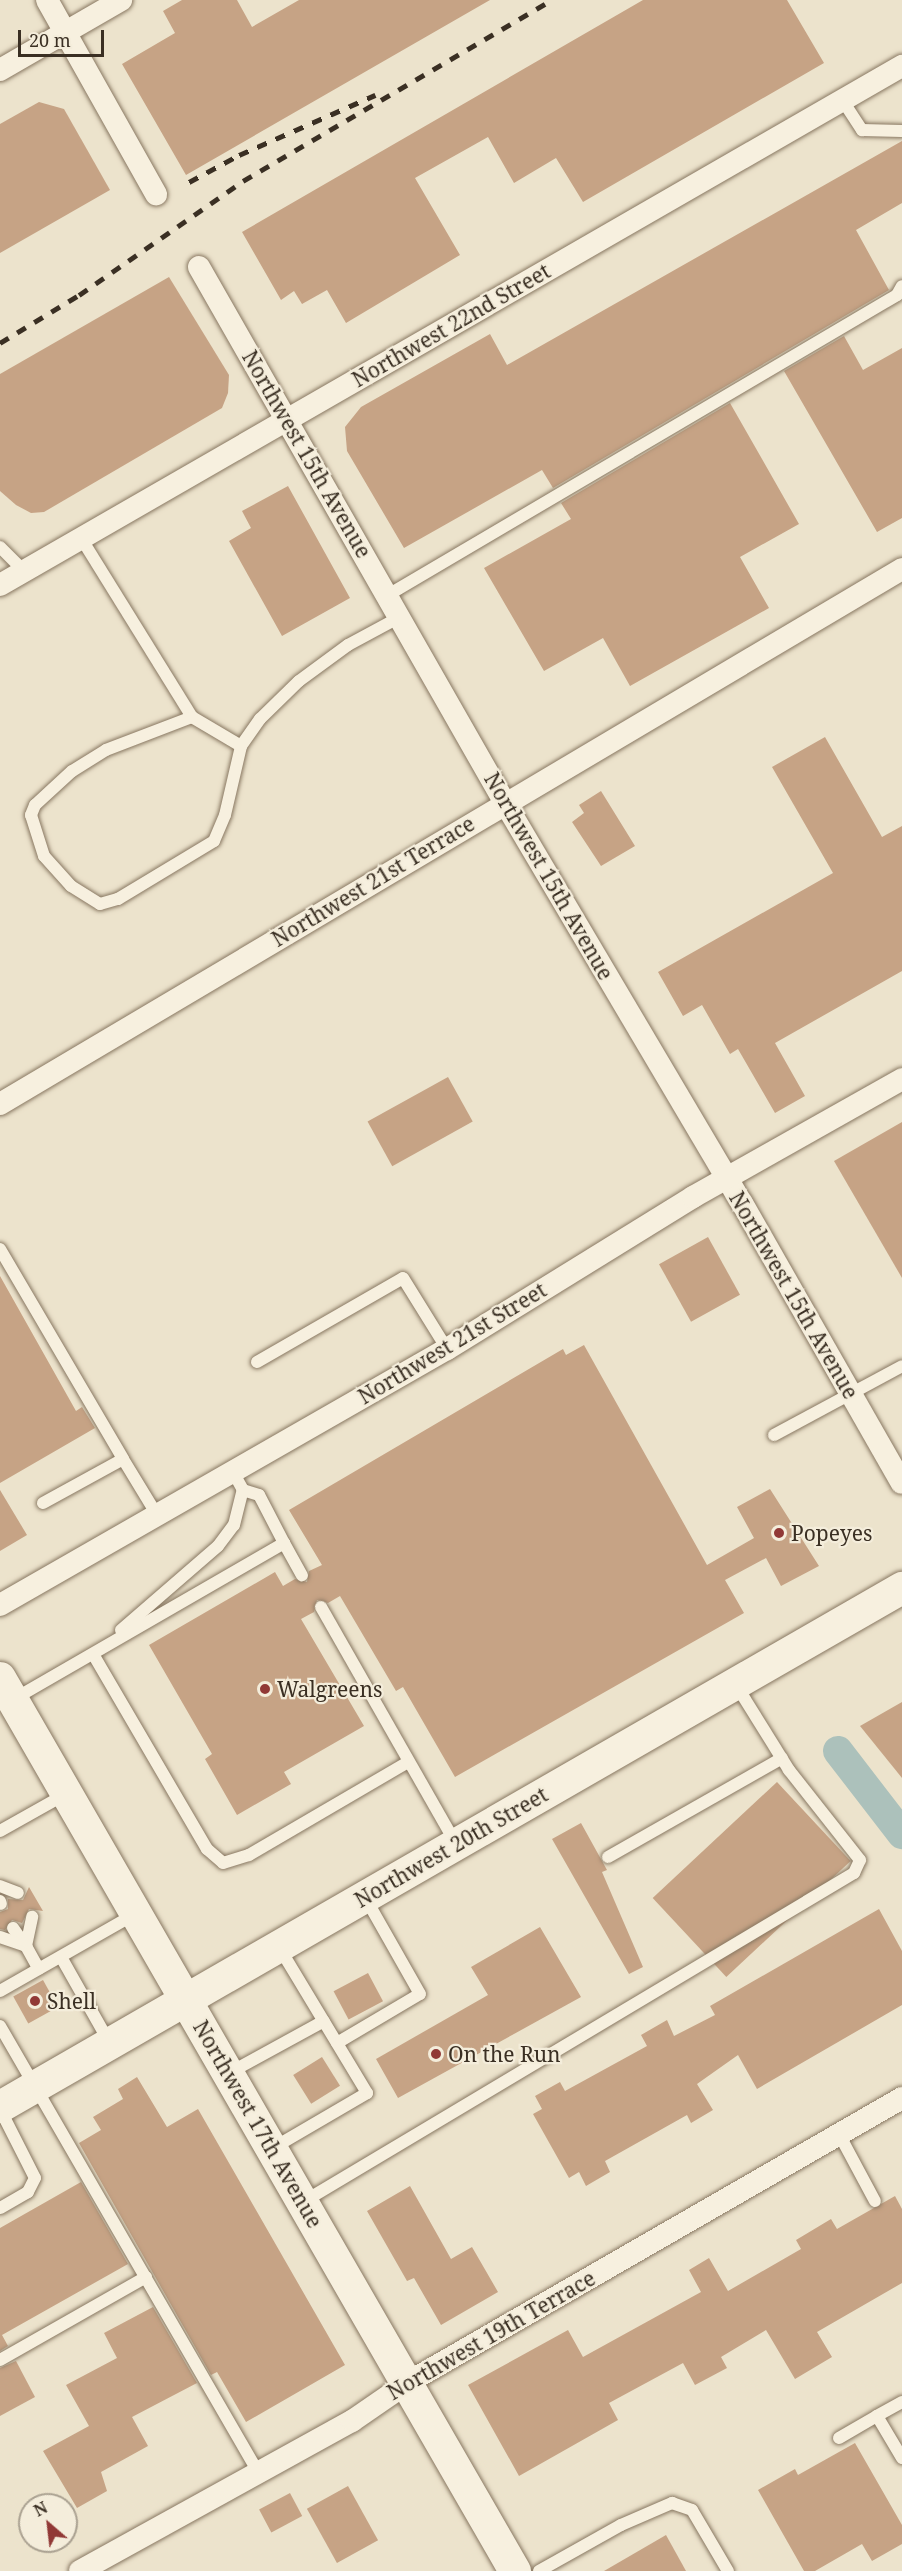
<!DOCTYPE html>
<style>
body{margin:0}
#map{position:relative;width:902px;height:2571px;overflow:hidden;background:#ece3cc;font-family:"Noto Serif",serif}
div>[style]{position:absolute}
.canal>*{height:30px;margin:-15px;padding:0 15px;transform-origin:15px;border-radius:15px;background:#acc1bb}
.building>*{inset:0;background:#c6a385;transform-origin:0 0}
.roads{filter:drop-shadow(0 0 2px #887761) drop-shadow(0 0 2px #887761)}
.lane>*{height:12px;margin:-6px;padding:0 6px;transform-origin:6px;border-radius:6px;background:#f7f0df}
.street>*{height:22px;margin:-11px;padding:0 11px;transform-origin:11px;border-radius:11px;background:#f7f0df}
.secondary>*{height:32px;margin:-16px;padding:0 16px;transform-origin:16px;border-radius:16px;background:#f7f0df}
.rail>*{height:4.5px;margin-top:-2.25px;transform-origin:0;background:repeating-linear-gradient(90deg,#3a2f23 0 10px,transparent 0 20px)}
.dots>*{width:16px;height:16px;translate:-50% -50%;box-sizing:border-box;border:3px solid #f4eddb;border-radius:50%}
span{translate:-50% -50%;white-space:nowrap;text-align:center;line-height:1.15;-webkit-text-stroke:4.5px #f4eddb;paint-order:stroke}
.street-label{font-size:21px;color:#3a2f23}
.poi-label{font-size:21px;color:#3a2f23}
.left{translate:0 -50%;text-align:left}
.north{position:absolute;left:18px;top:2493px;width:60px;height:60px;box-sizing:border-box;background:#f4eddb;border:2px solid #aaa191;border-radius:50%;rotate:332deg;font-size:16px;font-weight:700;line-height:24px;text-align:center;color:#3a2f23}
.north::after{content:'';display:block;margin:auto;width:21px;height:27px;background:#913936;clip-path:polygon(50% 0,100% 100%,50% 72%,0 100%)}
.scale{position:absolute;left:18px;top:30px;width:86px;height:27px;box-sizing:border-box;border:3px solid #3a2f23;border-top:0;padding-left:8px;font-size:18px;line-height:21px;white-space:nowrap;color:#3a2f23;-webkit-text-stroke:4px #f4eddb;paint-order:stroke}
</style>
<div id="map">
<div class="canal">
<i style="left:838px;top:1751px;width:105px;rotate:52.4deg"></i>
</div>
<div class="building">
<i style="clip-path:polygon(182px 0,237px 0,252px 27px,299px 0,490px 0,186px 175px,122px 64px,175px 33px,163px 11px)"></i>
<i style="clip-path:polygon(643px 0,787px 0,824px 63px,583px 202px,556px 158px,514px 183px,488px 137px,415px 178px,460px 255px,346px 323px,327px 290px,302px 304px,294px 291px,281px 300px,242px 232px)"></i>
<i style="clip-path:polygon(39px 102px,64px 109px,110px 190px,0 253px,0 124px)"></i>
<i style="clip-path:polygon(902px 141px,902px 203px,856px 230px,889px 290px,553px 488px,542px 470px,404px 548px,347px 451px,345px 427px,361px 407px,490px 334px,507px 365px)"></i>
<i style="clip-path:polygon(169px 277px,229px 375px,228px 393px,222px 408px,44px 512px,31px 513px,16px 505px,0 491px,0 374px)"></i>
<i style="clip-path:polygon(844px 336px,863px 370px,902px 348px,902px 518px,877px 532px,784px 371px)"></i>
<i style="clip-path:polygon(730px 403px,799px 524px,740px 557px,769px 608px,630px 686px,603px 638px,544px 671px,484px 568px,571px 519px,561px 503px)"></i>
<i style="clip-path:polygon(288px 486px,350px 598px,282px 636px,229px 541px,251px 528px,242px 511px)"></i>
<i style="clip-path:polygon(825px 737px,882px 837px,902px 826px,902px 971px,775px 1043px,805px 1096px,775px 1113px,738px 1049px,730px 1054px,702px 1005px,683px 1016px,658px 972px,833px 873px,772px 767px)"></i>
<i style="clip-path:polygon(601px 791px,635px 846px,601px 866px,572px 822px,584px 813px,579px 805px)"></i>
<i style="left:448px;top:1077px;width:51px;height:92px;rotate:61deg"></i>
<i style="clip-path:polygon(902px 1122px,902px 1278px,834px 1161px)"></i>
<i style="left:708px;top:1237px;width:66px;height:56px;rotate:61deg"></i>
<i style="clip-path:polygon(0 1276px,76px 1411px,82px 1407px,95px 1428px,0 1483px)"></i>
<i style="clip-path:polygon(584px 1345px,707px 1565px,754px 1538px,737px 1507px,770px 1489px,819px 1566px,781px 1586px,766px 1558px,725px 1580px,744px 1613px,455px 1777px,403px 1687px,396px 1691px,340px 1596px,328px 1603px,317px 1600px,314px 1612px,301px 1619px,364px 1726px,284px 1772px,291px 1784px,237px 1815px,205px 1759px,212px 1754px,149px 1645px,275px 1572px,283px 1586px,295px 1579px,307px 1582px,309px 1571px,322px 1565px,289px 1510px,563px 1349px,566px 1355px)"></i>
<i style="clip-path:polygon(0 1490px,27px 1535px,0 1551px)"></i>
<i style="clip-path:polygon(902px 1702px,902px 1778px,860px 1726px)"></i>
<i style="left:777px;top:1782px;width:108px;height:170px;rotate:47deg"></i>
<i style="clip-path:polygon(581px 1823px,607px 1870px,602px 1872px,643px 1967px,629px 1974px,552px 1839px)"></i>
<i style="clip-path:polygon(29px 1887px,43px 1911px,29px 1909px,22px 1923px,12px 1920px,5px 1930px,0 1929px,0 1912px,8px 1909px,8px 1899px,23px 1900px)"></i>
<i style="clip-path:polygon(879px 1909px,902px 1951px,902px 2005px,757px 2089px,738px 2055px,697px 2084px,713px 2110px,691px 2123px,687px 2115px,605px 2161px,610px 2172px,586px 2186px,579px 2172px,569px 2178px,533px 2114px,542px 2109px,535px 2096px,560px 2082px,565px 2091px,647px 2046px,641px 2035px,667px 2020px,674px 2036px,715px 2015px,710px 2006px)"></i>
<i style="clip-path:polygon(540px 1927px,581px 1997px,398px 2098px,376px 2059px,488px 1995px,471px 1967px)"></i>
<i style="left:368px;top:1973px;width:32px;height:39px;rotate:62deg"></i>
<i style="left:43px;top:1980px;width:31px;height:34px;rotate:61deg"></i>
<i style="left:322px;top:2057px;width:34px;height:34px;rotate:58deg"></i>
<i style="clip-path:polygon(137px 2077px,167px 2127px,198px 2109px,345px 2365px,246px 2422px,217px 2372px,211px 2375px,79px 2143px,101px 2130px,93px 2117px,123px 2099px,118px 2089px)"></i>
<i style="clip-path:polygon(81px 2182px,128px 2264px,2px 2335px,8px 2346px,0 2351px,0 2228px)"></i>
<i style="clip-path:polygon(410px 2186px,451px 2259px,472px 2247px,498px 2292px,441px 2325px,414px 2278px,407px 2281px,367px 2211px)"></i>
<i style="clip-path:polygon(895px 2196px,902px 2209px,902px 2283px,817px 2332px,832px 2357px,795px 2379px,766px 2330px,721px 2357px,727px 2368px,695px 2385px,683px 2363px,609px 2403px,618px 2420px,519px 2476px,468px 2385px,568px 2330px,583px 2357px,701px 2292px,689px 2270px,709px 2258px,728px 2291px,801px 2249px,796px 2240px,831px 2219px,837px 2229px)"></i>
<i style="clip-path:polygon(153px 2307px,197px 2383px,132px 2417px,148px 2446px,101px 2472px,107px 2491px,77px 2508px,43px 2451px,89px 2426px,66px 2385px,117px 2358px,104px 2333px)"></i>
<i style="clip-path:polygon(16px 2361px,35px 2397px,0 2416px,0 2368px)"></i>
<i style="clip-path:polygon(855px 2443px,902px 2525px,902px 2544px,872px 2561px,862px 2544px,815px 2571px,804px 2571px,758px 2490px,795px 2469px,798px 2475px)"></i>
<i style="left:348px;top:2486px;width:62px;height:47px;rotate:61deg"></i>
<i style="left:290px;top:2493px;width:26px;height:35px;rotate:62deg"></i>
<i style="clip-path:polygon(666px 2535px,686px 2571px,604px 2571px)"></i>
</div>
<div class="roads">
<div class="lane">
<i style="left:843px;top:101px;width:35px;rotate:57deg"></i>
<i style="left:862px;top:130px;width:40px;rotate:1.4deg"></i>
<i style="left:81px;top:538px;width:211px;rotate:58.2deg"></i>
<i style="left:0;top:547px;width:34px;rotate:45deg"></i>
<i style="left:388px;top:595px;width:591px;rotate:-30.51deg"></i>
<i style="left:897px;top:295px;width:10px;rotate:-61deg"></i>
<i style="left:241px;top:746px;width:57px;rotate:-149.4deg"></i>
<i style="left:192px;top:717px;width:92px;rotate:159deg"></i>
<i style="left:106px;top:750px;width:40px;rotate:148deg"></i>
<i style="left:72px;top:771px;width:50px;rotate:137.4deg"></i>
<i style="left:35px;top:805px;width:11px;rotate:112deg"></i>
<i style="left:31px;top:815px;width:43px;rotate:72.4deg"></i>
<i style="left:44px;top:856px;width:40px;rotate:48deg"></i>
<i style="left:71px;top:886px;width:34px;rotate:32deg"></i>
<i style="left:100px;top:904px;width:19px;rotate:-16deg"></i>
<i style="left:118px;top:899px;width:112px;rotate:-31.1deg"></i>
<i style="left:214px;top:841px;width:28px;rotate:-67deg"></i>
<i style="left:225px;top:815px;width:71px;rotate:-76.9deg"></i>
<i style="left:241px;top:746px;width:33px;rotate:-55deg"></i>
<i style="left:260px;top:719px;width:54px;rotate:-44.3deg"></i>
<i style="left:299px;top:681px;width:61px;rotate:-36.3deg"></i>
<i style="left:348px;top:645px;width:59px;rotate:-28.3deg"></i>
<i style="left:0;top:1249px;width:243px;rotate:59.6deg"></i>
<i style="left:257px;top:1362px;width:168px;rotate:-29.9deg"></i>
<i style="left:403px;top:1278px;width:84px;rotate:58.2deg"></i>
<i style="left:774px;top:1435px;width:145px;rotate:-28.3deg"></i>
<i style="left:43px;top:1503px;width:91px;rotate:-28.8deg"></i>
<i style="left:123px;top:1459px;width:66px;rotate:58.7deg"></i>
<i style="left:284px;top:1543px;width:37px;rotate:61deg"></i>
<i style="left:321px;top:1607px;width:273px;rotate:60.3deg"></i>
<i style="left:121px;top:1630px;width:128px;rotate:-40.9deg"></i>
<i style="left:218px;top:1546px;width:26px;rotate:-53deg"></i>
<i style="left:234px;top:1525px;width:36px;rotate:-76deg"></i>
<i style="left:93px;top:1654px;width:226px;rotate:59.7deg"></i>
<i style="left:207px;top:1849px;width:21px;rotate:41deg"></i>
<i style="left:223px;top:1863px;width:27px;rotate:-17deg"></i>
<i style="left:249px;top:1855px;width:184px;rotate:-30.3deg"></i>
<i style="left:14px;top:1699px;width:312px;rotate:-30deg"></i>
<i style="left:284px;top:1543px;width:54px;rotate:-117.5deg"></i>
<i style="left:259px;top:1495px;width:17px;rotate:-163deg"></i>
<i style="left:243px;top:1490px;width:21px;rotate:-119deg"></i>
<i style="left:0;top:1831px;width:76px;rotate:-29.3deg"></i>
<i style="left:608px;top:1857px;width:200px;rotate:-29.6deg"></i>
<i style="left:0;top:1886px;width:19px;rotate:21deg"></i>
<i style="left:0;top:1901px;width:3px;rotate:72deg"></i>
<i style="left:13px;top:1928px;width:21px;rotate:55deg"></i>
<i style="left:0;top:1937px;width:28px;rotate:19deg"></i>
<i style="left:26px;top:1946px;width:26px;rotate:61deg"></i>
<i style="left:26px;top:1946px;width:30px;rotate:-78deg"></i>
<i style="left:61px;top:1957px;width:98px;rotate:60.5deg"></i>
<i style="left:0;top:1991px;width:155px;rotate:-29.7deg"></i>
<i style="left:0;top:2026px;width:515px;rotate:59.95deg"></i>
<i style="left:337px;top:2043px;width:96px;rotate:-30.6deg"></i>
<i style="left:420px;top:1994px;width:112px;rotate:-119.6deg"></i>
<i style="left:229px;top:2073px;width:108px;rotate:-28.7deg"></i>
<i style="left:0;top:2109px;width:77px;rotate:63.1deg"></i>
<i style="left:35px;top:2178px;width:16px;rotate:117deg"></i>
<i style="left:28px;top:2192px;width:32px;rotate:150deg"></i>
<i style="left:839px;top:2134px;width:76px;rotate:61.8deg"></i>
<i style="left:273px;top:2148px;width:109px;rotate:-30.3deg"></i>
<i style="left:367px;top:2093px;width:170px;rotate:-121.1deg"></i>
<i style="left:303px;top:2202px;width:642px;rotate:-30.84deg"></i>
<i style="left:854px;top:1873px;width:14px;rotate:-65deg"></i>
<i style="left:860px;top:1860px;width:115px;rotate:-128.3deg"></i>
<i style="left:789px;top:1770px;width:100px;rotate:-121.9deg"></i>
<i style="left:0;top:2360px;width:168px;rotate:-29.6deg"></i>
<i style="left:902px;top:2402px;width:29px;rotate:151deg"></i>
<i style="left:877px;top:2416px;width:49px;rotate:59.2deg"></i>
<i style="left:839px;top:2438px;width:44px;rotate:-30.1deg"></i>
<i style="left:539px;top:2571px;width:94px;rotate:-29.3deg"></i>
<i style="left:621px;top:2525px;width:56px;rotate:-23.3deg"></i>
<i style="left:672px;top:2503px;width:21px;rotate:19deg"></i>
<i style="left:692px;top:2510px;width:71px;rotate:59.5deg"></i>
</div>
<div class="street">
<i style="left:47px;top:0;width:223px;rotate:60.7deg"></i>
<i style="left:0;top:70px;width:140px;rotate:-30deg"></i>
<i style="left:199px;top:267px;width:617px;rotate:60.28deg"></i>
<i style="left:505px;top:803px;width:465px;rotate:59.4deg"></i>
<i style="left:742px;top:1203px;width:322px;rotate:60.3deg"></i>
<i style="left:0;top:585px;width:1041px;rotate:-29.92deg"></i>
<i style="left:0;top:1104px;width:1049px;rotate:-30.67deg"></i>
<i style="left:0;top:1605px;width:515px;rotate:-29.8deg"></i>
<i style="left:447px;top:1349px;width:289px;rotate:-31.7deg"></i>
<i style="left:693px;top:1197px;width:240px;rotate:-29.4deg"></i>
<i style="left:80px;top:2571px;width:311px;rotate:-28.9deg"></i>
<i style="left:352px;top:2421px;width:67px;rotate:-34.6deg"></i>
<i style="left:407px;top:2383px;width:571px;rotate:-29.93deg"></i>
</div>
<div class="secondary">
<i style="left:0;top:1678px;width:1031px;rotate:60.03deg"></i>
<i style="left:0;top:2107px;width:1041px;rotate:-29.92deg"></i>
</div>
</div>
<div class="rail">
<i style="left:189px;top:182px;width:57px;rotate:-28.4deg"></i>
<i style="left:239px;top:155px;width:149px;rotate:-23.8deg"></i>
<i style="left:0;top:343px;width:92px;rotate:-31.3deg"></i>
<i style="left:79px;top:295px;width:200px;rotate:-34.8deg"></i>
<i style="left:243px;top:181px;width:358px;rotate:-30.4deg"></i>
</div>
<div class="dots">
<i style="left:779px;top:1533px;background:#913936"></i>
<i style="left:265px;top:1689px;background:#913936"></i>
<i style="left:35px;top:2001px;background:#913936"></i>
<i style="left:436px;top:2054px;background:#913936"></i>
</div>
<div class="street-label">
<span style="left:451px;top:325px;rotate:-30deg">Northwest 22nd Street</span>
<span style="left:307px;top:454px;rotate:60deg">Northwest 15th Avenue</span>
<span style="left:549px;top:876px;rotate:60deg">Northwest 15th Avenue</span>
<span style="left:373px;top:881px;rotate:-31deg">Northwest 21st Terrace</span>
<span style="left:794px;top:1295px;rotate:60deg">Northwest 15th Avenue</span>
<span style="left:452px;top:1343px;rotate:-31deg">Northwest 21st Street</span>
<span style="left:451px;top:1847px;rotate:-30deg">Northwest 20th Street</span>
<span style="left:258px;top:2124px;rotate:60deg">Northwest 17th Avenue</span>
<span style="left:491px;top:2335px;rotate:-30deg">Northwest 19th Terrace</span>
</div>
<div class="poi-label">
<span class="left" style="left:791px;top:1533px">Popeyes</span>
<span class="left" style="left:277px;top:1689px">Walgreens</span>
<span class="left" style="left:47px;top:2001px">Shell</span>
<span class="left" style="left:448px;top:2054px">On the Run</span>
</div>
<div class="north">N</div>
<div class="scale">20 m</div>
</div>
